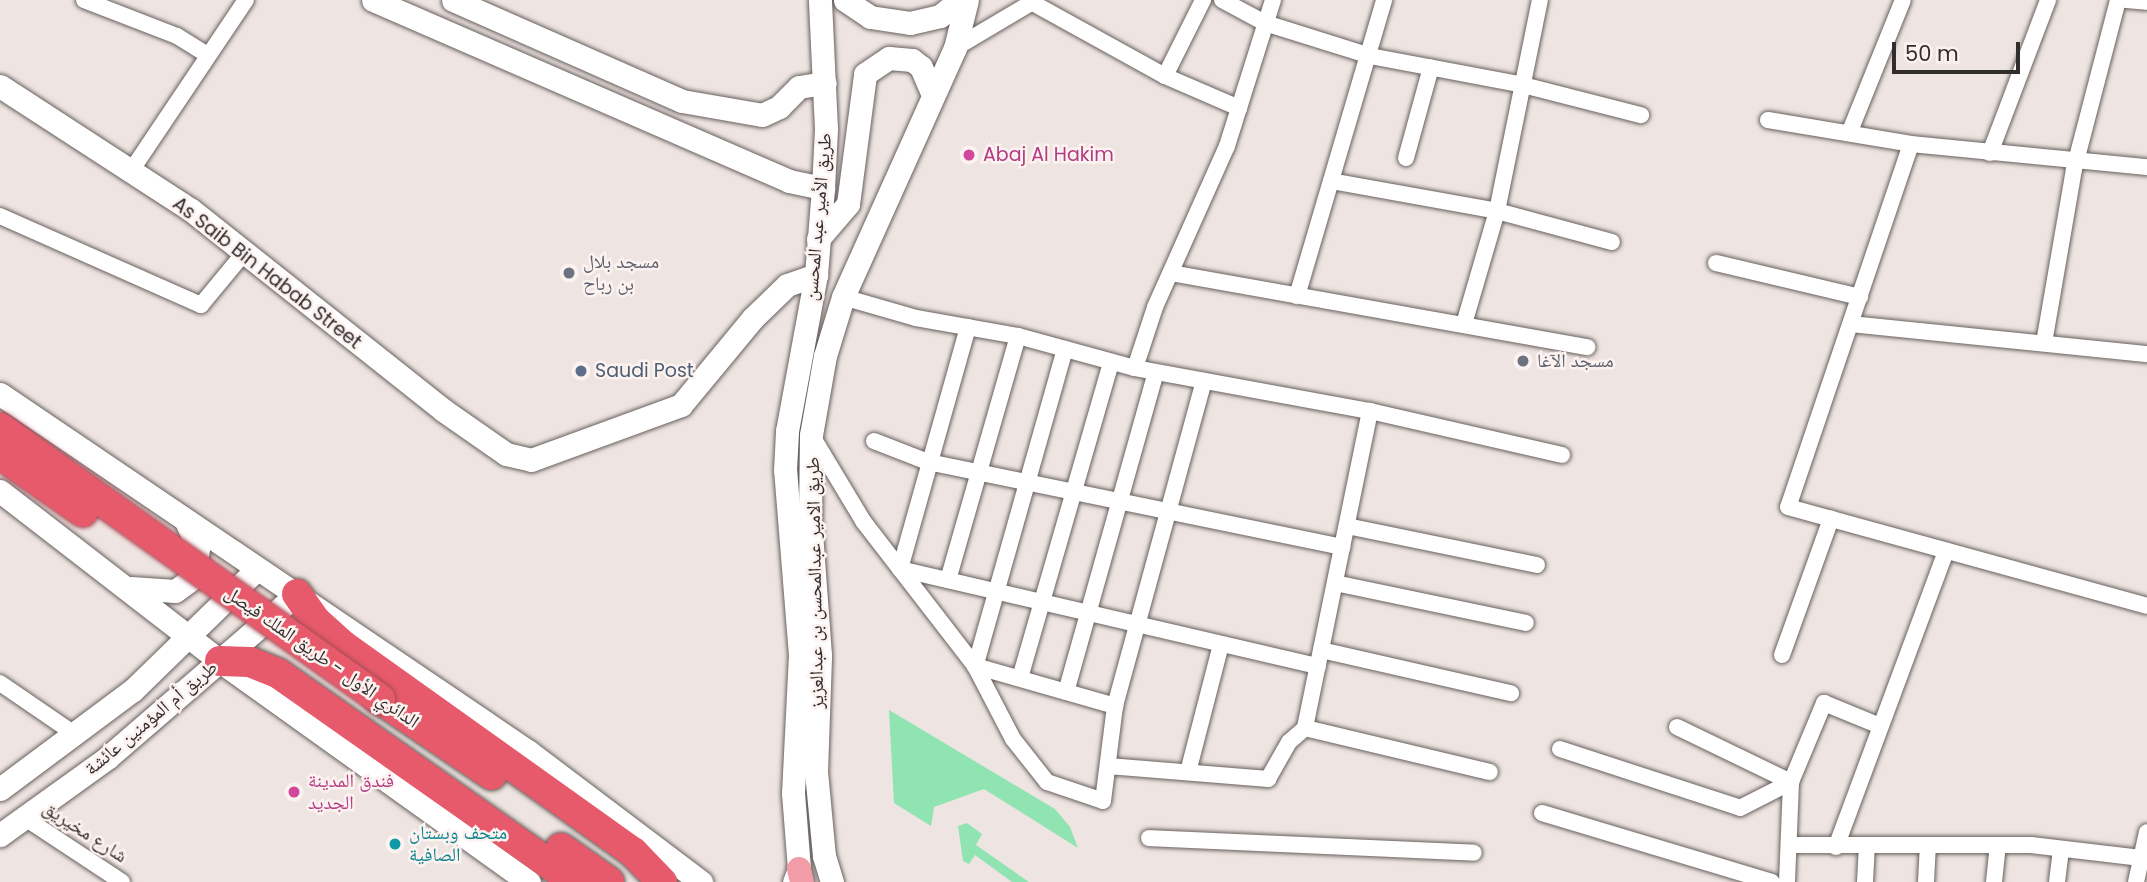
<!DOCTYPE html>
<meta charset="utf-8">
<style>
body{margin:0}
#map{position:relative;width:2147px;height:882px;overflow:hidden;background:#eee5e2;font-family:Poppins,"Noto Naskh Arabic",sans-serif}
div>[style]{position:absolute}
.green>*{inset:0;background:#8fe4b1}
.roads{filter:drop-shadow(0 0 2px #68605d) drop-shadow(0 0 2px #68605d)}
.street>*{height:16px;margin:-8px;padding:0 8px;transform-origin:8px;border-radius:8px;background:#fff}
.secondary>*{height:23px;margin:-11.5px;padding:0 11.5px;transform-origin:11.5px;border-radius:11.5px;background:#fff}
.primary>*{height:24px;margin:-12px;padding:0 12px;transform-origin:12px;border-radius:12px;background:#f19ca6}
.highway>*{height:30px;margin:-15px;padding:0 15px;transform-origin:15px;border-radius:15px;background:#e75a6b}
.bridges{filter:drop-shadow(0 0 2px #a74a55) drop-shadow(0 0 2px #a74a55)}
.highway-bridge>*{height:30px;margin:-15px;padding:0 15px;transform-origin:15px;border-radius:15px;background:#e75a6b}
.dots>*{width:19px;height:19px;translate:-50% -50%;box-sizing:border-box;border:4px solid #fcf2ef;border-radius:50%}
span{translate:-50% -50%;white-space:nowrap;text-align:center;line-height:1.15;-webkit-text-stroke:5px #fcf2ef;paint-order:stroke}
.hotel-label{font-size:19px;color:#b23c85}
.left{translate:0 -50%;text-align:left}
.street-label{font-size:19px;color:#312d2c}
.worship-label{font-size:19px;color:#5b616d}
.service-label{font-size:19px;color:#4e5e75}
.culture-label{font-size:19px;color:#0d838f}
.scale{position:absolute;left:1892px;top:42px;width:128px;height:32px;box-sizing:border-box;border:4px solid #312d2c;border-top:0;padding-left:9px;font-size:21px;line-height:24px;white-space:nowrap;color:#312d2c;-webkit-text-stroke:5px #fcf2ef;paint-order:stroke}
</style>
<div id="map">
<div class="green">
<i style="clip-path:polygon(889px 710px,1055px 809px,1070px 827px,1078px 848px,984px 789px,934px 807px,931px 826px,894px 803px)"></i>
<i style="clip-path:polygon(967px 823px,982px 834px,976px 845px,1029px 882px,1012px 882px,975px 855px,969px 864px,963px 861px,958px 826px)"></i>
</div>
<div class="roads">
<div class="street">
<i style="left:84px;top:0;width:100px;rotate:21.2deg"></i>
<i style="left:177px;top:36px;width:36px;rotate:32deg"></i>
<i style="left:1222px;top:0;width:49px;rotate:28.1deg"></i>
<i style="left:1265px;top:23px;width:110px;rotate:17.4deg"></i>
<i style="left:1370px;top:56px;width:156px;rotate:10.7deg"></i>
<i style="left:1523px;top:85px;width:122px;rotate:14.3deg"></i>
<i style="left:2126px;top:0;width:21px;rotate:5deg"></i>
<i style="left:1031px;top:2px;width:153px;rotate:28.9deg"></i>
<i style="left:1165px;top:76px;width:81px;rotate:23.4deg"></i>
<i style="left:955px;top:48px;width:94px;rotate:-30.7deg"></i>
<i style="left:1165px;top:76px;width:85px;rotate:-63.4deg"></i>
<i style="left:1768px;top:120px;width:145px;rotate:9.5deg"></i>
<i style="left:1911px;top:144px;width:237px;rotate:5.6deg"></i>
<i style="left:1850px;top:131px;width:141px;rotate:-68deg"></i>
<i style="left:1911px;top:144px;width:383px;rotate:108.7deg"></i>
<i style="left:1788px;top:507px;width:372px;rotate:15.4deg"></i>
<i style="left:1990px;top:153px;width:164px;rotate:-69.2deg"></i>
<i style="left:1406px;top:158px;width:94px;rotate:-74.6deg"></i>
<i style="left:131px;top:171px;width:206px;rotate:-56.1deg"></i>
<i style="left:1331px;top:181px;width:169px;rotate:10.2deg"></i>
<i style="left:1497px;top:211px;width:119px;rotate:15.1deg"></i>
<i style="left:0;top:216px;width:220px;rotate:23.9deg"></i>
<i style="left:201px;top:305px;width:67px;rotate:-50.4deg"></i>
<i style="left:1716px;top:263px;width:148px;rotate:13.3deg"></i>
<i style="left:1171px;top:273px;width:423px;rotate:10.1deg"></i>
<i style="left:1297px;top:296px;width:309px;rotate:-73.6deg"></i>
<i style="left:843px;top:297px;width:76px;rotate:16deg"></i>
<i style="left:916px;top:318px;width:104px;rotate:10deg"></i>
<i style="left:1018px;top:336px;width:121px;rotate:15.3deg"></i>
<i style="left:1135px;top:368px;width:239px;rotate:10.4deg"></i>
<i style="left:1370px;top:411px;width:197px;rotate:12.9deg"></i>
<i style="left:1464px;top:324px;width:118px;rotate:-73.7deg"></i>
<i style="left:1497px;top:211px;width:215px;rotate:-78.5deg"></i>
<i style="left:1851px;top:324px;width:298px;rotate:5.8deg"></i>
<i style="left:968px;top:327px;width:251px;rotate:105.7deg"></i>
<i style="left:900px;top:569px;width:429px;rotate:13.1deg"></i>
<i style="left:2044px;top:343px;width:177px;rotate:-80.2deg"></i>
<i style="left:2074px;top:169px;width:175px;rotate:-75.4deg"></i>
<i style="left:1065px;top:349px;width:330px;rotate:105.8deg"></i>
<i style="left:975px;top:666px;width:146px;rotate:15.9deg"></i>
<i style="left:1135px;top:368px;width:64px;rotate:-71.8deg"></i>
<i style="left:1155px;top:307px;width:176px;rotate:-65.9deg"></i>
<i style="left:1227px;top:146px;width:153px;rotate:-72.5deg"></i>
<i style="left:1370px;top:411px;width:324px;rotate:101.6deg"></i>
<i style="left:1305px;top:728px;width:190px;rotate:13.4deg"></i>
<i style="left:812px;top:436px;width:99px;rotate:59deg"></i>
<i style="left:863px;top:521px;width:183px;rotate:52.3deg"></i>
<i style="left:975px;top:666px;width:82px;rotate:62.5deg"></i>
<i style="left:1013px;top:739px;width:55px;rotate:51.7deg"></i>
<i style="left:1047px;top:782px;width:59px;rotate:18.7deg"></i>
<i style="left:1103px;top:801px;width:96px;rotate:-82.8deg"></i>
<i style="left:1115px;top:706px;width:337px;rotate:-74.7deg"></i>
<i style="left:874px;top:441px;width:58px;rotate:21.3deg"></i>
<i style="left:928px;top:462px;width:423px;rotate:11.6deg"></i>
<i style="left:1347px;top:526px;width:194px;rotate:11.6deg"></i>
<i style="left:948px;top:580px;width:254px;rotate:-74deg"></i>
<i style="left:1335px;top:583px;width:195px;rotate:11.8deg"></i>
<i style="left:1321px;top:650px;width:195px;rotate:12.8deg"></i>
<i style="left:1782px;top:655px;width:145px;rotate:-70.2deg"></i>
<i style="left:1020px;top:678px;width:329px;rotate:-73.9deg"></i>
<i style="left:0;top:683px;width:92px;rotate:34.4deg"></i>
<i style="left:1066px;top:692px;width:332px;rotate:-74.3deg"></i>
<i style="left:1677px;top:727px;width:127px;rotate:25.8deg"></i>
<i style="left:1560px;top:749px;width:189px;rotate:18.1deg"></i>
<i style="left:1740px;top:808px;width:57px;rotate:-27deg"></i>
<i style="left:1108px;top:766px;width:161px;rotate:4.6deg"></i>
<i style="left:1268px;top:779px;width:43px;rotate:-60.4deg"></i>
<i style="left:1289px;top:742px;width:21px;rotate:-41deg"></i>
<i style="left:1188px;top:772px;width:132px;rotate:-75.5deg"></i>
<i style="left:1542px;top:813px;width:240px;rotate:16.7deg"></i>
<i style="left:25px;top:818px;width:116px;rotate:33.4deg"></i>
<i style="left:1149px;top:838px;width:325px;rotate:2.6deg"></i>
<i style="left:1789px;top:845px;width:242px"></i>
<i style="left:2031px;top:845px;width:111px;rotate:6.7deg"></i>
<i style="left:1836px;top:847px;width:316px;rotate:-69.6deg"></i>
<i style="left:1787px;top:882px;width:100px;rotate:-87.7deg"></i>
<i style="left:1791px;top:782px;width:86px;rotate:-67.3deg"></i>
<i style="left:1824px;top:703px;width:61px;rotate:22.3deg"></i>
<i style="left:1865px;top:882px;width:34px;rotate:-87deg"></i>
<i style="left:1926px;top:882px;width:36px;rotate:-87deg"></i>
<i style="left:1994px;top:882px;width:37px;rotate:-84deg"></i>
<i style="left:2057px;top:882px;width:33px;rotate:-83deg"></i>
<i style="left:2136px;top:882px;width:51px;rotate:-77.6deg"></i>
</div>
<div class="secondary">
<i style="left:373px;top:0;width:454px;rotate:23.5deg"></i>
<i style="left:789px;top:181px;width:35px;rotate:12deg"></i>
<i style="left:453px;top:0;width:250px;rotate:23.8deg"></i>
<i style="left:682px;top:101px;width:81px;rotate:9.9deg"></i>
<i style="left:762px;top:115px;width:19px;rotate:-25deg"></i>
<i style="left:779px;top:107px;width:28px;rotate:-45deg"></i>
<i style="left:799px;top:87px;width:26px;rotate:-9deg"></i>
<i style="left:845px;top:0;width:30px;rotate:34deg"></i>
<i style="left:870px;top:17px;width:40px;rotate:8.5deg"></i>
<i style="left:910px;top:23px;width:31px;rotate:-13deg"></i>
<i style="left:940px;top:16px;width:26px;rotate:-39deg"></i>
<i style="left:0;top:86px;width:228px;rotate:33deg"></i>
<i style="left:191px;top:210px;width:322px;rotate:38.4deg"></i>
<i style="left:443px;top:410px;width:77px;rotate:34.9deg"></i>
<i style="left:506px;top:454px;width:26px;rotate:13deg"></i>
<i style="left:531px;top:460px;width:160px;rotate:-20.1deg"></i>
<i style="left:681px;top:405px;width:113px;rotate:-50.4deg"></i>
<i style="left:753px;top:318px;width:47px;rotate:-44.1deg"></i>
<i style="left:787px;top:285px;width:31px;rotate:-19deg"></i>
<i style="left:818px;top:239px;width:46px;rotate:-49.4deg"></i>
<i style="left:848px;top:204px;width:131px;rotate:-82.5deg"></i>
<i style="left:865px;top:74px;width:29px;rotate:-34deg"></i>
<i style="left:889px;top:58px;width:23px;rotate:5deg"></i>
<i style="left:912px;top:60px;width:11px;rotate:38deg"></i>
<i style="left:921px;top:67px;width:30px;rotate:67deg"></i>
<i style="left:0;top:394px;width:639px;rotate:34.09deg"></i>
<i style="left:529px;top:752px;width:216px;rotate:37.1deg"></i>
<i style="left:0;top:491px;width:278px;rotate:37.7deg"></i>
<i style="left:220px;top:661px;width:380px;rotate:35.6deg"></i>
<i style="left:131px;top:588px;width:44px;rotate:3.9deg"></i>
<i style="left:175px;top:591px;width:24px;rotate:-36deg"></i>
<i style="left:194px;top:577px;width:29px;rotate:-82deg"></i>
<i style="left:198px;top:548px;width:30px;rotate:-114deg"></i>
<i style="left:0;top:789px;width:166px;rotate:-36.7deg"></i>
<i style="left:133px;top:690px;width:173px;rotate:-44.3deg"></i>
<i style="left:0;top:835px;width:132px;rotate:-35.7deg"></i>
<i style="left:107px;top:758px;width:251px;rotate:-40.8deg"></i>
<i style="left:794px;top:882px;width:14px;rotate:-69deg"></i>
<i style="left:799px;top:869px;width:76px;rotate:-94.5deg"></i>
<i style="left:793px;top:793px;width:138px;rotate:-87.1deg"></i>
<i style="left:800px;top:655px;width:186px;rotate:-94.6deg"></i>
<i style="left:785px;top:470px;width:39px;rotate:-87deg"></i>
<i style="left:787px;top:431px;width:159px;rotate:-79.5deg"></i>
<i style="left:816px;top:275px;width:87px;rotate:-85.4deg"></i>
<i style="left:823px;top:188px;width:59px;rotate:-87.1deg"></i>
<i style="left:826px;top:129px;width:129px;rotate:-92.7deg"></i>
<i style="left:832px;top:882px;width:27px;rotate:-107deg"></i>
<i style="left:824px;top:856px;width:84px;rotate:-95.4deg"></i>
<i style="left:816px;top:772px;width:117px;rotate:-88deg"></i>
<i style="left:820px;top:655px;width:137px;rotate:-94.2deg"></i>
<i style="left:810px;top:518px;width:83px;rotate:-89.3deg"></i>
<i style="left:811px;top:435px;width:80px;rotate:-80deg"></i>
<i style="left:825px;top:356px;width:62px;rotate:-73deg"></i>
<i style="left:843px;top:297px;width:273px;rotate:-65.8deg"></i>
<i style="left:955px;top:48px;width:49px;rotate:-76deg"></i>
</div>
<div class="primary">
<i style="left:799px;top:869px;width:13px;rotate:77deg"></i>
</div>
<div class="highway">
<i style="left:297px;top:594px;width:33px;rotate:55deg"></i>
<i style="left:316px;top:621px;width:38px;rotate:42deg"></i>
<i style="left:344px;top:646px;width:355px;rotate:35.5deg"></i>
<i style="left:633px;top:852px;width:42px;rotate:46deg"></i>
<i style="left:220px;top:661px;width:30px;rotate:2deg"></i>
<i style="left:250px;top:662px;width:31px;rotate:22deg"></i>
<i style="left:279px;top:674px;width:362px;rotate:35.1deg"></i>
<i style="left:380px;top:699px;width:135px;rotate:34.2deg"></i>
<i style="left:561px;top:848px;width:59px;rotate:35.3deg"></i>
</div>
</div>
<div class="bridges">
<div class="highway-bridge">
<i style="left:0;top:428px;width:467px;rotate:35.5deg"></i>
<i style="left:0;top:454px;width:101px;rotate:34.9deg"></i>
</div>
</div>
<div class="dots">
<i style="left:969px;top:155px;background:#d1479c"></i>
<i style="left:569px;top:273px;background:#6b7280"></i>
<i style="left:1523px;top:361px;background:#6b7280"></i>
<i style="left:581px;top:371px;background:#5c6f8a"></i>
<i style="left:294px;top:792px;background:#d1479c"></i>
<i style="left:395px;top:844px;background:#0f9aa8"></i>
</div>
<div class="hotel-label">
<span class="left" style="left:983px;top:155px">Abaj Al Hakim</span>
<span class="left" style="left:308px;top:792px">فندق المدينة<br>الجديد</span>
</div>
<div class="street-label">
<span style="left:818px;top:217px;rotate:-85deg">طريق الأمير عبد المحسن</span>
<span style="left:267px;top:273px;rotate:38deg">As Saib Bin Habab Street</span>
<span style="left:815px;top:583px;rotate:-91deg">طريق الامير عبدالمحسن بن عبدالعزيز</span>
<span style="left:322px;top:657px;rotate:35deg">الدائري الأول - طريق الملك فيصل</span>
<span style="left:151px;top:718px;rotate:-40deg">طريق أم المؤمنين عائشة</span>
<span style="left:85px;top:832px;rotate:33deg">شارع مخيريق</span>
</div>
<div class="worship-label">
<span class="left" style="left:583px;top:273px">مسجد بلال<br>بن رباح</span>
<span class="left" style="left:1537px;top:361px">مسجد الآغا</span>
</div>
<div class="service-label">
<span class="left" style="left:595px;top:371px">Saudi Post</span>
</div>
<div class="culture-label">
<span class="left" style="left:409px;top:844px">متحف وبستان<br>الصافية</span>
</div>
<div class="scale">50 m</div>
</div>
